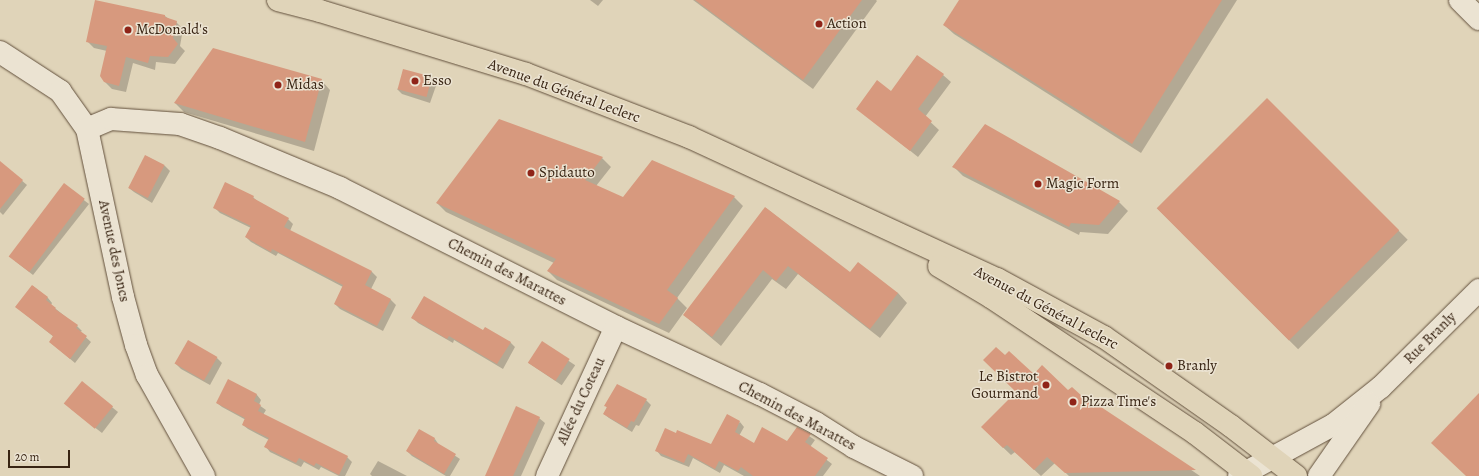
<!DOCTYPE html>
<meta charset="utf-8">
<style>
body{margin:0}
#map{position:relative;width:1479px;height:476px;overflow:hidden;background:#e0d4b9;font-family:Alegreya,serif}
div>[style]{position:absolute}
.shadow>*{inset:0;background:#0003;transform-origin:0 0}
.building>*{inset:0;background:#d7997e;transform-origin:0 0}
.roads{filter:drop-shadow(0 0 1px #62503c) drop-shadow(0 0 1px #62503c)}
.minor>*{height:22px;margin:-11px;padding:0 11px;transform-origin:11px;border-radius:11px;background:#ebe3d2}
.major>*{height:22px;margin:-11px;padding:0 11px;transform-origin:11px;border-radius:11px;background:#e0d4b9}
.dots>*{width:11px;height:11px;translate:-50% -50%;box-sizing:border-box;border:2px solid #ebe3d2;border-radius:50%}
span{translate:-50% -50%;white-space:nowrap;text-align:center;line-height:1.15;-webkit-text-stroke:3px #ebe3d2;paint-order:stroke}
.poi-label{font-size:15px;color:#382413}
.left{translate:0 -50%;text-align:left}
.right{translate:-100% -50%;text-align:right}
.street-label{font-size:15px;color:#382413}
.scale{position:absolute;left:8px;top:450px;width:62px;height:18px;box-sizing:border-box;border:2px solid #382413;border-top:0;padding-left:5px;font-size:12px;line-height:14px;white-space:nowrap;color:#382413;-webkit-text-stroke:3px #ebe3d2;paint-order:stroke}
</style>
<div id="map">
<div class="shadow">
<i style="clip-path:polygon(590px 0,603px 0,598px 6px)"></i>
<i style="clip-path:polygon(693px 0,876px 0,877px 1px,813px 89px)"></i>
<i style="clip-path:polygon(960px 0,1237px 0,1141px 153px,954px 34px,944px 25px)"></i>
<i style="clip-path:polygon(165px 16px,169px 19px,176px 22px,183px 29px,180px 46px,185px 51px,175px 64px,156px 62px,155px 70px,133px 63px,126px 92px,112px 89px,105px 82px,107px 51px,94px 48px,87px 41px)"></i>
<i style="clip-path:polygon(943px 75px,951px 82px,925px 117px,939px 130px,918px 157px,858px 109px,891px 92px)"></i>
<i style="clip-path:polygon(431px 78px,437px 83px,430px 103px,402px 94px,397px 89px)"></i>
<i style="clip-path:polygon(321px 80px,330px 90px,314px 151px,184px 112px,175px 103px)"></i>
<i style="left:1267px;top:99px;width:199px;height:155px;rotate:45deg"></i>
<i style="clip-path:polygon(146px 156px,165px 166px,170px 171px,152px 203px,134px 192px,129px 188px)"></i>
<i style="clip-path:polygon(602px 158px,611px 167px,596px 186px,623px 198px,734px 197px,743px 206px,677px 298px,687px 308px,669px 333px,557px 280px,548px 271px,554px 263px,446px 212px,437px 203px)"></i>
<i style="clip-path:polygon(1px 163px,27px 185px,3px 215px,0 212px)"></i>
<i style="clip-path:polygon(954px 167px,1119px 202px,1128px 211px,1108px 234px,1080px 232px,1079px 235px,963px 176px)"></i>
<i style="clip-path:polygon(64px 185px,89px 204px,33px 275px,15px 261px)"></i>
<i style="clip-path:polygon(253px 197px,258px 202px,288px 219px,293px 224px,290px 231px,372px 272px,377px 277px,371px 289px,391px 300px,396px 305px,383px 331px,340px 309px,335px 304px,343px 287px,278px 253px,276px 256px,251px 242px,246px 237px,251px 228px,220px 213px,215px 208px)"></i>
<i style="clip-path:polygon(766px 208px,850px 274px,898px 293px,907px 303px,880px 338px,798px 274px,786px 289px,772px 279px,721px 346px,684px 315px)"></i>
<i style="clip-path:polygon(33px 286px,48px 298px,52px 303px,51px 305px,77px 326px,82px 331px,80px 332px,91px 342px,75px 363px,50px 342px,54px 337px,16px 307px)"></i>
<i style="clip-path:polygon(413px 318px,484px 331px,510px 342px,515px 347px,503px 369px,454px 340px,453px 343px,418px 323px)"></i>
<i style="left:542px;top:343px;width:40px;height:24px;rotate:34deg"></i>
<i style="clip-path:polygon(1005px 357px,1034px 375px,1068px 391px,1093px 409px,1098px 406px,1200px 476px,1069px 476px,1055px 463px,1041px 476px,1015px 452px,1011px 455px,990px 435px,1017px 392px)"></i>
<i style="clip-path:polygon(217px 358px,222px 363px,210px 385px,181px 369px,176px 364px)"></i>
<i style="clip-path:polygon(228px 381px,257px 395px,261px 400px,259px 405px,266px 410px,263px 415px,347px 457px,352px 462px,345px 476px,339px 476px,321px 467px,319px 470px,304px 462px,301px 467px,270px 452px,266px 447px,269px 440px,248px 429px,243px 425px,246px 420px,222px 407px,217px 403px)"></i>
<i style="clip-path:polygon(82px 383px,118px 412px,102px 433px,71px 409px)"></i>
<i style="clip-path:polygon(646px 400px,651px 405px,639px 426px,636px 425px,632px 432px,609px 418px,604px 414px,607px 408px,606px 406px)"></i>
<i style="clip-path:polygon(539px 418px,545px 423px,521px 476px,486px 476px)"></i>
<i style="clip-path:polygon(740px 422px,744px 427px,739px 436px,754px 444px,788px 442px,797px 428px,815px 440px,810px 447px,832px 464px,823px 476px,744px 476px,724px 465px,720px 473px,693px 458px,689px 467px,661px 456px,657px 451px,711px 446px)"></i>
<i style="clip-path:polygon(435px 439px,439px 445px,460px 459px,450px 476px,446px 476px,412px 456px,407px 451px)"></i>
<i style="clip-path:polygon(378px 461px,407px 476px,372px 476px,370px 474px)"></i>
</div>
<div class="building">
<i style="clip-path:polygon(95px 0,165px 15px,165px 17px,177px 21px,173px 38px,178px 44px,168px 57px,150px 56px,148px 63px,126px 57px,119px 86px,104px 82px,100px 76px,107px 46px,86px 42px)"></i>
<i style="clip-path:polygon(695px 0,862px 0,803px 80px)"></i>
<i style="clip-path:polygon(959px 0,1222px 0,1132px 144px,943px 25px)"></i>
<i style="clip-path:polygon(213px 48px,322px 79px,305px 142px,174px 103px)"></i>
<i style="clip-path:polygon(917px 55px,944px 74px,918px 109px,932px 121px,910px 151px,856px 109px,877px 80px,891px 91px)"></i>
<i style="left:403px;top:69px;width:30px;height:21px;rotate:15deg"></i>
<i style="left:1267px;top:98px;width:187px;height:156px;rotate:45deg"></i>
<i style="clip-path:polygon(499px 119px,603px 157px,585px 180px,623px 197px,652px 160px,735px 196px,667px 290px,678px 298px,659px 324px,547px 271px,556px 259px,436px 203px)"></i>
<i style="clip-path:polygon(985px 124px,1120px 201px,1099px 225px,1071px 223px,1069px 227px,952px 167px)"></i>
<i style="left:145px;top:155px;width:22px;height:37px;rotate:27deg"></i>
<i style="clip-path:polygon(0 161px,23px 180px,0 209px)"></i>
<i style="clip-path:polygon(225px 182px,254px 196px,253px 198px,289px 218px,284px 227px,372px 271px,365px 285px,391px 299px,377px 326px,334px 304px,343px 285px,272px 249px,271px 252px,245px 237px,251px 226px,213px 208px)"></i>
<i style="left:64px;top:183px;width:26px;height:92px;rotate:37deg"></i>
<i style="clip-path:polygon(765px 207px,850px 272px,858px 262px,898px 293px,870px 329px,788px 266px,776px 281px,763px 270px,712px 337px,683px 315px)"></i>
<i style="clip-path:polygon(32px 285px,48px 297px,46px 300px,56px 308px,55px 309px,78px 325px,76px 328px,87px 336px,70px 359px,49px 342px,53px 336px,15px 307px)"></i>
<i style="clip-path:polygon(424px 296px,483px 330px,485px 327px,511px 342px,497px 364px,449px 336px,447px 339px,411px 318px)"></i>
<i style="left:188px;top:340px;width:34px;height:27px;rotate:30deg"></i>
<i style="left:542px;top:341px;width:33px;height:26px;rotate:33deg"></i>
<i style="clip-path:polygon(996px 347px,1005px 355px,1009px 351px,1034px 374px,1042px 365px,1068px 390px,1072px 387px,1094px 407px,1098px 405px,1196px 470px,1065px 473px,1047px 457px,1034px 470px,1007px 445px,1003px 448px,981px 427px,1016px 392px,983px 360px)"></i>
<i style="clip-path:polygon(228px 379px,257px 394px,254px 401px,261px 405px,258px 411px,348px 456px,339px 475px,316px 463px,314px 466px,299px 458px,296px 463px,264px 447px,269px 438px,242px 425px,245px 418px,216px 403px)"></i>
<i style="left:82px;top:381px;width:40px;height:29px;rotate:39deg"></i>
<i style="clip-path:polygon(617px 384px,647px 399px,634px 422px,631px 421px,627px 428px,603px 414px,607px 407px,604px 406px)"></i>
<i style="clip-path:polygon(1479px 393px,1479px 476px,1466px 476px,1431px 443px)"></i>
<i style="clip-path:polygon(516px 406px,540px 417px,513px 476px,485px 476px)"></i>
<i style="clip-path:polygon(727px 414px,740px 421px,735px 432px,754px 443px,762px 427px,787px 441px,797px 427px,811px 434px,805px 442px,828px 458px,815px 476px,753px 476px,741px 467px,738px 471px,719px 461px,715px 469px,688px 454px,684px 463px,655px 451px,665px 428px,676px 433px,677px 430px,711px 444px)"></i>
<i style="clip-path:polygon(419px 429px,435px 438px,434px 441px,456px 454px,444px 474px,406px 451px)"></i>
</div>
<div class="roads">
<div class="minor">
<i style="left:1460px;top:0;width:27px;rotate:45deg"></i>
<i style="left:0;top:52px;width:72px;rotate:33deg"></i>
<i style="left:60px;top:91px;width:47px;rotate:54.6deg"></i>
<i style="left:87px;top:129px;width:172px;rotate:77.9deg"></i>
<i style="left:123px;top:297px;width:50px;rotate:74.8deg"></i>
<i style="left:136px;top:345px;width:32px;rotate:70deg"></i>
<i style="left:147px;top:375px;width:116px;rotate:60.6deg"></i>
<i style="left:87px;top:129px;width:26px;rotate:-23deg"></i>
<i style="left:111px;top:119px;width:69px;rotate:4.1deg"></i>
<i style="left:180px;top:124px;width:42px;rotate:19.3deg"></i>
<i style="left:220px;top:138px;width:130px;rotate:22.6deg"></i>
<i style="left:340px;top:188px;width:309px;rotate:26.7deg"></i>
<i style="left:616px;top:327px;width:159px;rotate:25deg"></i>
<i style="left:760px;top:394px;width:63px;rotate:27.4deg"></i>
<i style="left:816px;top:423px;width:45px;rotate:32.3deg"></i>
<i style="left:854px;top:447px;width:65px;rotate:26.6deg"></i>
<i style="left:547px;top:476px;width:164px;rotate:-65.2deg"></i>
<i style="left:1239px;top:476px;width:107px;rotate:-28.5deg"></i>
<i style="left:1333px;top:425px;width:61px;rotate:-38.4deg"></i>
<i style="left:1381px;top:387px;width:138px;rotate:-44.7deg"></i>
<i style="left:1319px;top:476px;width:88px;rotate:-55.2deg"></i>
</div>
<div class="major">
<i style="left:278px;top:0;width:43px;rotate:14.7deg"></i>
<i style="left:320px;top:11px;width:215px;rotate:17deg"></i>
<i style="left:526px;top:74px;width:175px;rotate:21.1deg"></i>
<i style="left:689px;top:137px;width:339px;rotate:24.8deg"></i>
<i style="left:997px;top:279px;width:122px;rotate:28.5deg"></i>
<i style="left:1104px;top:337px;width:155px;rotate:35deg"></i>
<i style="left:1231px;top:426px;width:82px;rotate:37.6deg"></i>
<i style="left:939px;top:266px;width:61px;rotate:30.8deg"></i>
<i style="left:991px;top:297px;width:245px;rotate:33.7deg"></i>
<i style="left:1195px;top:433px;width:71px;rotate:37.5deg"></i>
</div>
</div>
<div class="dots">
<i style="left:819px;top:24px;background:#8f2418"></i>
<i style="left:128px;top:30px;background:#8f2418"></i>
<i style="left:415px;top:81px;background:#8f2418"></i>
<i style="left:278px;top:85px;background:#8f2418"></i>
<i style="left:531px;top:173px;background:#8f2418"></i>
<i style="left:1038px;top:184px;background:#8f2418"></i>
<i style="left:1169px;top:366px;background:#8f2418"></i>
<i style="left:1046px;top:385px;background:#8f2418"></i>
<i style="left:1073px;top:402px;background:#8f2418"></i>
</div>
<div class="poi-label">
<span class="left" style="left:827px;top:24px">Action</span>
<span class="left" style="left:136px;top:30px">McDonald's</span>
<span class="left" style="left:423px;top:81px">Esso</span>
<span class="left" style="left:286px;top:85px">Midas</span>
<span class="left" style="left:539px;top:173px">Spidauto</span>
<span class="left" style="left:1046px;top:184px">Magic Form</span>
<span class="left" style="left:1177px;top:366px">Branly</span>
<span class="right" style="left:1038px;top:385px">Le Bistrot<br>Gourmand</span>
<span class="left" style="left:1081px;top:402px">Pizza Time's</span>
</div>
<div class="street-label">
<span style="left:564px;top:91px;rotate:20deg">Avenue du Général Leclerc</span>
<span style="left:114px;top:251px;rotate:78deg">Avenue des Joncs</span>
<span style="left:507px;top:272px;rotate:27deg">Chemin des Marattes</span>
<span style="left:1046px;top:308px;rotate:28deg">Avenue du Général Leclerc</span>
<span style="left:1430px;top:338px;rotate:-45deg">Rue Branly</span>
<span style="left:581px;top:401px;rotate:-65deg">Allée du Coteau</span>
<span style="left:797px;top:416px;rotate:28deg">Chemin des Marattes</span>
</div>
<div class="scale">20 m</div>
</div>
